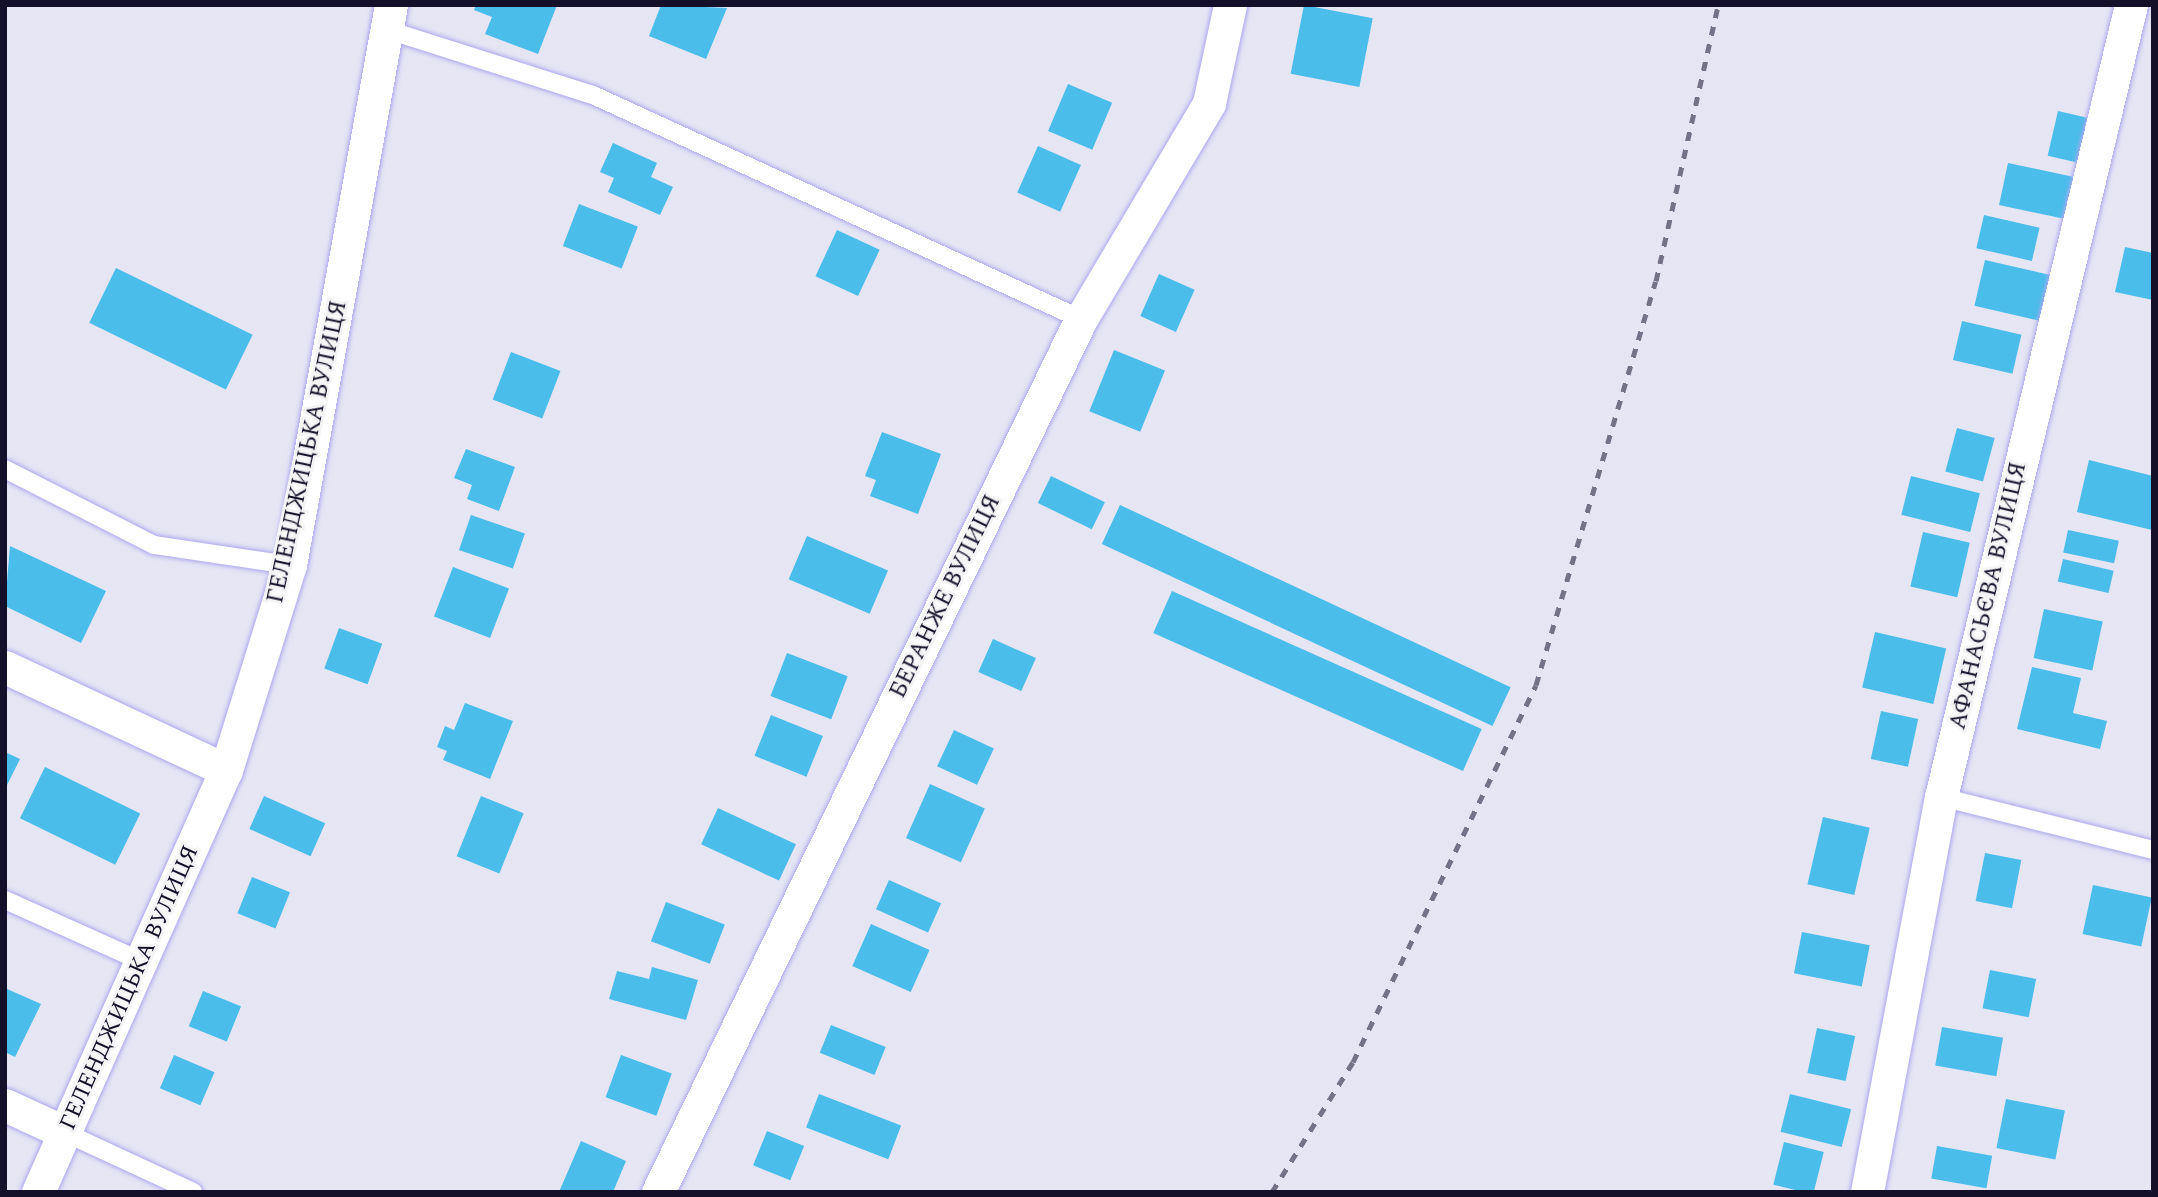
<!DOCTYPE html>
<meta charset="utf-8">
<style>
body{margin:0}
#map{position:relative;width:2158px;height:1197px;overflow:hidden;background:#e5e5f4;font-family:Spectral,serif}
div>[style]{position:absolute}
.building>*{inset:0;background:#4abdeb;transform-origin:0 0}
.roads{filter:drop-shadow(0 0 2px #aca6ef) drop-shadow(0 0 2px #aca6ef)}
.lane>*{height:18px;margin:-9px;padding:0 9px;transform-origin:9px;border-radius:9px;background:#fff}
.street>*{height:33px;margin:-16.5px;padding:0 16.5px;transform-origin:16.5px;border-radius:16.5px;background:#fff}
.rail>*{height:5px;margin-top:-2.5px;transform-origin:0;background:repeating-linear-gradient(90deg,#757287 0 9px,transparent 0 18px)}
span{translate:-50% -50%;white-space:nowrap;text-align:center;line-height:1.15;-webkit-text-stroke:6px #f4f4f4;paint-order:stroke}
.street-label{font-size:23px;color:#14102a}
.frame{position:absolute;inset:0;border:7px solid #14102a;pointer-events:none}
</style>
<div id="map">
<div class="building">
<i style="clip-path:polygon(476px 5px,557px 5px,538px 54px,485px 34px,492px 17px,474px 10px)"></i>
<i style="clip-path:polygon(661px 5px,727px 8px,706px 59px,649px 36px)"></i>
<i style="left:1304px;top:5px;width:70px;height:70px;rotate:11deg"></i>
<i style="left:1068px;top:84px;width:48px;height:51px;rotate:23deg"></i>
<i style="left:2058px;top:111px;width:39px;height:46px;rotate:13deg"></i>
<i style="clip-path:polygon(613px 143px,657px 163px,651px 177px,673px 187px,660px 215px,608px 192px,614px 178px,600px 172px)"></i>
<i style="left:1038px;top:146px;width:47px;height:51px;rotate:24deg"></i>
<i style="left:2008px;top:163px;width:70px;height:43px;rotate:12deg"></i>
<i style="left:579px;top:204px;width:63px;height:45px;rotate:21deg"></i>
<i style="left:1984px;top:215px;width:57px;height:34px;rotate:13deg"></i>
<i style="left:837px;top:230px;width:47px;height:51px;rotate:25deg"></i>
<i style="clip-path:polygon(2125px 247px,2153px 253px,2153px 300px,2115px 292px)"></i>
<i style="left:1985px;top:260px;width:69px;height:47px;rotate:13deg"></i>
<i style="left:116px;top:268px;width:152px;height:61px;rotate:26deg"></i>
<i style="left:1159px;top:274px;width:39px;height:46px;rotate:24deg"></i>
<i style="left:1962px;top:321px;width:61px;height:40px;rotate:13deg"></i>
<i style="left:1114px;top:350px;width:55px;height:66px;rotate:22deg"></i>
<i style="left:511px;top:352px;width:53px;height:51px;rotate:21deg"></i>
<i style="left:1957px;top:428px;width:39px;height:45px;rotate:15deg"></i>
<i style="clip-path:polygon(882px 432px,941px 454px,918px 514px,870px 496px,876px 480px,865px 476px)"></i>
<i style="clip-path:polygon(466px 449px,515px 467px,499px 511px,467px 499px,472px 485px,454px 478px)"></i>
<i style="clip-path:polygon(2089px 460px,2153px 476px,2152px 530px,2077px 512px)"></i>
<i style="left:1051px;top:476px;width:60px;height:30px;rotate:26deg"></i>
<i style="left:1911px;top:476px;width:71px;height:40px;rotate:14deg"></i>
<i style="left:1120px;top:505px;width:431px;height:43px;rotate:25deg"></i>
<i style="left:471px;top:515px;width:57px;height:37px;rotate:19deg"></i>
<i style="left:2068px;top:530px;width:52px;height:23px;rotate:12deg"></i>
<i style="left:1923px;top:532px;width:48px;height:56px;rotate:13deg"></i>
<i style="left:807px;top:536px;width:88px;height:47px;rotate:23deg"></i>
<i style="clip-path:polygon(10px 546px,106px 591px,81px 643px,5px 606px)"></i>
<i style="left:2063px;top:559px;width:52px;height:23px;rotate:13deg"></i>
<i style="left:453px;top:567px;width:60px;height:53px;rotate:21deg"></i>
<i style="left:1172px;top:591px;width:339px;height:46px;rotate:24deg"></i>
<i style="left:2044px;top:609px;width:60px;height:50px;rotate:12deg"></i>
<i style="left:339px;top:628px;width:46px;height:43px;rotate:20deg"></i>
<i style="left:1875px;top:632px;width:73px;height:57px;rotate:13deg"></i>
<i style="left:993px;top:639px;width:47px;height:36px;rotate:24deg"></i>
<i style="left:787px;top:653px;width:65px;height:46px;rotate:21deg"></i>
<i style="clip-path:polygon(2032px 667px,2081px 678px,2073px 713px,2107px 721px,2100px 749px,2017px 729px)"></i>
<i style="clip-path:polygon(465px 703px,513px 721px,490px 779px,443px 760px,447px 751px,437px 747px,445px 726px,454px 730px)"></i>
<i style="left:1881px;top:711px;width:38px;height:49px;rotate:12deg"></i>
<i style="left:771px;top:715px;width:56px;height:44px;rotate:22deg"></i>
<i style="left:954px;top:730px;width:44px;height:40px;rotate:25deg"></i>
<i style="clip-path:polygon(5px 752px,20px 759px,5px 789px)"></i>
<i style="left:45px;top:767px;width:106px;height:57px;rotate:26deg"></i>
<i style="left:930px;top:784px;width:60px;height:59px;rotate:24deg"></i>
<i style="left:264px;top:796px;width:67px;height:36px;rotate:24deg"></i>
<i style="left:481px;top:796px;width:46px;height:65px;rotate:22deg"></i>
<i style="left:718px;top:808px;width:86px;height:40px;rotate:25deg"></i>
<i style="left:1823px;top:817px;width:48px;height:69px;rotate:13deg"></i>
<i style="left:1985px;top:853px;width:37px;height:49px;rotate:11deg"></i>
<i style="left:252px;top:877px;width:41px;height:39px;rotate:22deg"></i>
<i style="left:889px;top:880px;width:57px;height:32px;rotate:24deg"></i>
<i style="left:2093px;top:885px;width:60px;height:50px;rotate:12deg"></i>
<i style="left:666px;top:902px;width:63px;height:42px;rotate:21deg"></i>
<i style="left:871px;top:924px;width:64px;height:46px;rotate:24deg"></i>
<i style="left:1802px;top:932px;width:69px;height:42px;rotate:11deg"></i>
<i style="clip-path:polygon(652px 967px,698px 980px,686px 1020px,609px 999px,617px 971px,649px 979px)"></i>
<i style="left:1990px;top:970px;width:47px;height:39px;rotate:11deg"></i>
<i style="clip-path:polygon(5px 988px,41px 1004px,15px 1057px,5px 1052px)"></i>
<i style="left:203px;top:991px;width:41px;height:38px;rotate:22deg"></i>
<i style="left:831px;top:1025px;width:59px;height:30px;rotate:22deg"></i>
<i style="left:1942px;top:1027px;width:62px;height:39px;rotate:10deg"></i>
<i style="left:1817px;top:1028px;width:39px;height:46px;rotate:12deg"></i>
<i style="left:174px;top:1055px;width:44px;height:36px;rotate:23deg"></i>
<i style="left:621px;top:1055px;width:54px;height:45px;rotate:20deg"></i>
<i style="left:819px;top:1094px;width:88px;height:36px;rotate:21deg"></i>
<i style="left:1790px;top:1094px;width:63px;height:39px;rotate:14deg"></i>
<i style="left:2006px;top:1099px;width:60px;height:50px;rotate:11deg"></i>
<i style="left:767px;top:1131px;width:40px;height:37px;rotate:22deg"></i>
<i style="clip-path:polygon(581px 1141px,626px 1161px,613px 1192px,559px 1192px)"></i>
<i style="left:1784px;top:1142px;width:41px;height:44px;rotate:14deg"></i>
<i style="left:1937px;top:1146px;width:56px;height:33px;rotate:10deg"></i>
</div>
<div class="roads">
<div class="lane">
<i style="left:391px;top:31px;width:212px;rotate:17.6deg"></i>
<i style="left:593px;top:95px;width:537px;rotate:24.66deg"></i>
<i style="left:5px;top:469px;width:167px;rotate:27deg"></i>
<i style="left:154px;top:545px;width:137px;rotate:8.4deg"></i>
<i style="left:1941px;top:797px;width:219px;rotate:14deg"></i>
<i style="left:5px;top:900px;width:149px;rotate:24.2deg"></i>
<i style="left:66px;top:1133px;width:140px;rotate:24.9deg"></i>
</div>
<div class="street">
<i style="left:5px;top:667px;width:244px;rotate:25deg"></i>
<i style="left:5px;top:1105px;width:67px;rotate:24.7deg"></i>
<i style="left:38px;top:1192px;width:462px;rotate:-66deg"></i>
<i style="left:226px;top:770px;width:215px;rotate:-72.7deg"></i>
<i style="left:290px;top:565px;width:569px;rotate:-79.78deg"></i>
<i style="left:658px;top:1192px;width:970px;rotate:-64.15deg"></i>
<i style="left:1081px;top:319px;width:251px;rotate:-59.3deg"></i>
<i style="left:1209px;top:103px;width:100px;rotate:-77.9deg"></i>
<i style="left:1867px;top:1192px;width:402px;rotate:-79.4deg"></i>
<i style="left:1941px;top:797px;width:814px;rotate:-76.51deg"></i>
</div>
</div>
<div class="rail">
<i style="left:1272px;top:1192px;width:153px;rotate:-58.1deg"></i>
<i style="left:1353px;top:1062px;width:419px;rotate:-64.1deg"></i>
<i style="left:1536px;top:685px;width:421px;rotate:-73.5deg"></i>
<i style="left:1656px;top:281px;width:283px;rotate:-77.3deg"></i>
</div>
<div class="street-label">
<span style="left:308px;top:452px;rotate:-78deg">ГЕЛЕНДЖИЦЬКА ВУЛИЦЯ</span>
<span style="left:1989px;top:596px;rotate:-77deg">АФАНАСЬЄВА ВУЛИЦЯ</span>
<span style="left:946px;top:597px;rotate:-64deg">БЕРАНЖЕ ВУЛИЦЯ</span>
<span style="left:130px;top:988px;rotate:-66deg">ГЕЛЕНДЖИЦЬКА ВУЛИЦЯ</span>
</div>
<div class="frame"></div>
</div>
